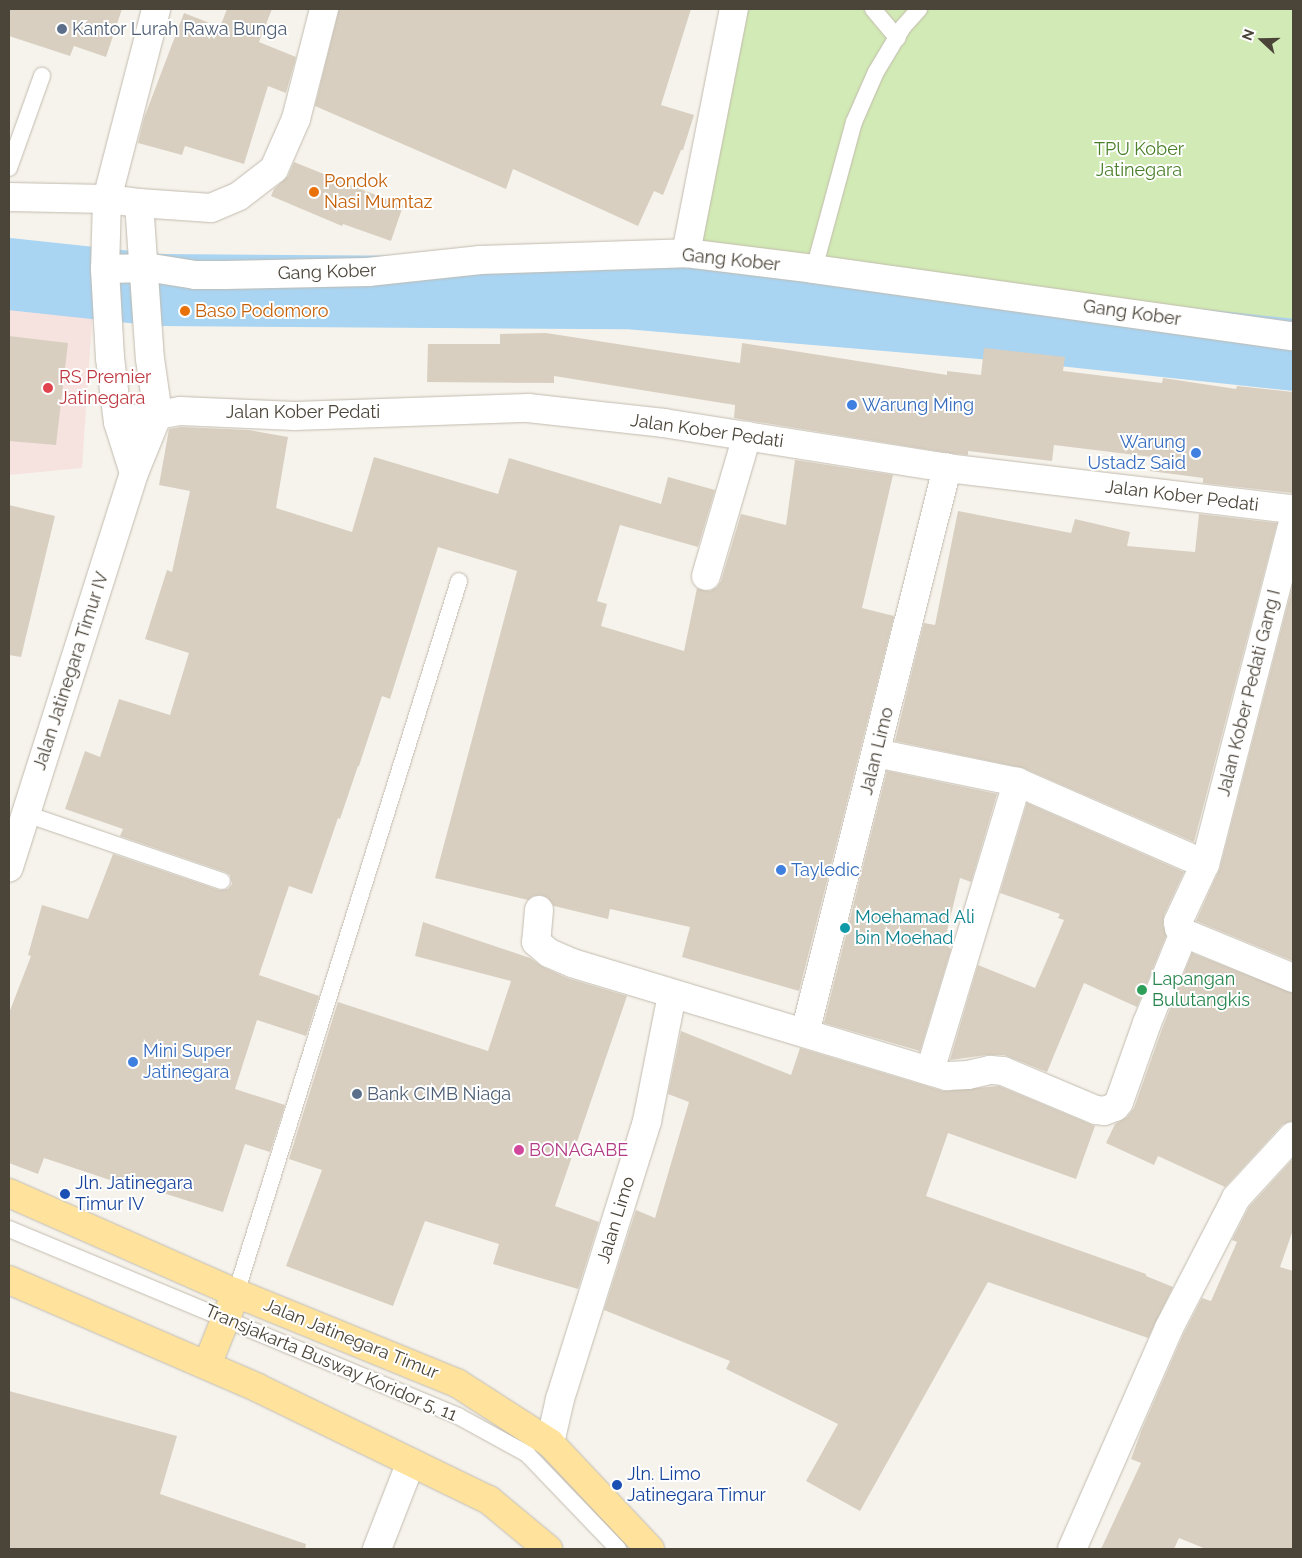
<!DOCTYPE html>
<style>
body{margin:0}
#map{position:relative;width:1302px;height:1558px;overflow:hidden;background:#f6f3ec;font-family:Raleway,sans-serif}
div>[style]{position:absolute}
.medical>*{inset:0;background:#f6e3e0}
.green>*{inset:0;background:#d2eab5}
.river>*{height:72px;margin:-36px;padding:0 36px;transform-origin:36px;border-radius:36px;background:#a9d4f2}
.building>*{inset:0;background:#d8cfc1}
.roads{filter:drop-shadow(0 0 1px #c2bbae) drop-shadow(0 0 1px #c2bbae)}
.service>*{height:16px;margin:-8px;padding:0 8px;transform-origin:8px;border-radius:8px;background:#fff}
.minor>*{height:28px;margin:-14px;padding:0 14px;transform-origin:14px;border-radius:14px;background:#fff}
.tertiary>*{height:28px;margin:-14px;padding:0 14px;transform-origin:14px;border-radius:14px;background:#fff}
.primary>*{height:28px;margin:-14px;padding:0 14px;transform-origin:14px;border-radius:14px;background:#ffe39c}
.dots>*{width:14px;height:14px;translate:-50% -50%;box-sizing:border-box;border:2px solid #fff;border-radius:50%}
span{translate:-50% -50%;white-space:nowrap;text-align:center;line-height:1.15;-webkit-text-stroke:4px #fff;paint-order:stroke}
.service-label{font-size:18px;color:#4e5e75}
.left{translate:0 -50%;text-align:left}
.park-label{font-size:18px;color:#4a7f2a}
.food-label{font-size:18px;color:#c56008}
.street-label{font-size:18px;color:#4b4439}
.health-label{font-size:18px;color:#be3a42}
.shop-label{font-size:18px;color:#366cbe}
.right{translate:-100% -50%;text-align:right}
.culture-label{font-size:18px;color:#0d838f}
.leisure-label{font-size:18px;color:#27864d}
.hotel-label{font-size:18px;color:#b23c85}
.transit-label{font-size:18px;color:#164399}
.frame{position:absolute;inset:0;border:10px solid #4b4439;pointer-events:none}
.north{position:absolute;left:1237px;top:15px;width:50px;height:50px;-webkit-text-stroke:4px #fff;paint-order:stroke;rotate:291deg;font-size:14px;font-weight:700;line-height:20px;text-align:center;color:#4b4439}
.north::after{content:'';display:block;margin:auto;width:18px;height:22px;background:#4b4439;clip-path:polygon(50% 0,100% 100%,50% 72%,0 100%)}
</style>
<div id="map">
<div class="medical">
<i style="clip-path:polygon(9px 301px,93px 307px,82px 468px,9px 475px)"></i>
</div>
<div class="green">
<i style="clip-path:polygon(734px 9px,1293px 9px,1293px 336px,687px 253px)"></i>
</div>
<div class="river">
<i style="left:9px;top:274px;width:150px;rotate:6.1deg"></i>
<i style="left:158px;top:290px;width:467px;rotate:0.4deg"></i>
<i style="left:625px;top:293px;width:428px;rotate:4.8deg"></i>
<i style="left:1051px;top:329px;width:243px;rotate:6.1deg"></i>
</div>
<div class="building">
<i style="clip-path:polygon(9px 9px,122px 9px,106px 57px,74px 46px,70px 56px,9px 36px)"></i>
<i style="clip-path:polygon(227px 9px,272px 9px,259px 42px,296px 57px,286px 93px,268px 86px,244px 164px,185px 146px,182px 155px,138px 143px,144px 118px,184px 13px,220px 27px)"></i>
<i style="clip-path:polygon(339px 9px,691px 9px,661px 105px,694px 115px,683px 150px,681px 150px,663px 195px,654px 191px,638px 226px,513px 169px,506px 189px,315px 106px)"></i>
<i style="clip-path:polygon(294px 162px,403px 206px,391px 241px,343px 224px,342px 226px,271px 196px,274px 189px,288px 176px)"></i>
<i style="clip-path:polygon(546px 333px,740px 363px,742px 343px,947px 375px,947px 371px,981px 375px,984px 348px,1065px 357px,1063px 371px,1162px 383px,1163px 378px,1236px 389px,1237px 386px,1293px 392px,1293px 493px,1203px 483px,1203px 478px,1150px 471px,1152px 457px,1054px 445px,1052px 461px,968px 451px,968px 455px,949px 453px,734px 418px,735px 405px,554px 376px,554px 383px,427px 382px,428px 344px,500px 344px,500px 334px)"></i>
<i style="clip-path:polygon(9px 336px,68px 343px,56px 445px,9px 441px)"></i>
<i style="clip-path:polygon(181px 427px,249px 430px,288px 437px,276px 508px,352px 532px,374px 457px,498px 494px,509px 458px,661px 504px,668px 477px,715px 490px,698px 547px,620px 525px,597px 601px,607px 604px,601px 626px,684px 651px,697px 588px,710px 591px,717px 587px,721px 581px,741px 514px,786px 525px,795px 460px,893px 475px,862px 608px,894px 616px,799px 991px,682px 957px,690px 927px,610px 909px,608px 919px,554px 906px,548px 898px,541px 895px,533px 896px,528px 900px,435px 878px,517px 571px,438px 547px,390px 699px,382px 696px,359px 766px,358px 766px,340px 819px,338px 818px,312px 894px,289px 886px,259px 975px,319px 996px,306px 1036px,257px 1020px,235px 1089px,285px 1105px,270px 1152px,245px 1144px,223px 1212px,138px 1185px,137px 1189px,44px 1158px,38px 1174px,9px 1163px,9px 1013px,31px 956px,28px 955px,42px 905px,88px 919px,113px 854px,219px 890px,228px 889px,232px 884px,230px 875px,225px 872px,120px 836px,123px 829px,65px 809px,85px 751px,100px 757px,119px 699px,170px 715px,189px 653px,145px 639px,167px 570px,172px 572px,190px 491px,159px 485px,169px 429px)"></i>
<i style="clip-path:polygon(9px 505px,55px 516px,21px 657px,9px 655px)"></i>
<i style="clip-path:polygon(958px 511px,1071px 533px,1075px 519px,1130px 532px,1127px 546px,1195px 552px,1199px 514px,1277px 523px,1194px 842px,1023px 768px,895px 741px,924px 623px,935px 625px)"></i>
<i style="clip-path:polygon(1293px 584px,1293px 961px,1196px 921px,1220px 868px)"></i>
<i style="clip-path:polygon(887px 771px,997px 794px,971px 882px,960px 878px,944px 943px,951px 949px,920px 1051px,824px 1023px)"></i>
<i style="clip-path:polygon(1027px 803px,1184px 872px,1164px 915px,1163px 925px,1166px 936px,1137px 1007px,1084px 983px,1047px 1072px,1004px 1055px,987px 1055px,950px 1060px,978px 965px,1035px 988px,1064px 920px,1058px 918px,1060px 914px,1000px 893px)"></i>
<i style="clip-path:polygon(423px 922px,530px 958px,543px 967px,567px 978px,627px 996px,555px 1206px,599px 1222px,578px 1289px,493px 1264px,499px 1244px,425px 1221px,393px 1306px,286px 1266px,322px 1170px,289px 1159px,338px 1002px,488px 1051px,511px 981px,415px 956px)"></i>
<i style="clip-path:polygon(1192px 953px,1293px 993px,1293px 1121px,1282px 1125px,1225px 1187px,1158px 1156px,1154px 1165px,1106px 1143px,1115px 1124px,1127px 1117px,1134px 1108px,1162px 1029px)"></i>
<i style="clip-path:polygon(681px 1031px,791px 1075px,800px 1048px,943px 1091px,999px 1086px,1095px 1126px,1076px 1179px,948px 1133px,926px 1196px,1146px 1274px,1146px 1276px,1173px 1287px,1148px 1338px,988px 1282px,860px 1511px,806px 1481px,838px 1424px,726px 1369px,730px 1361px,604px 1310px,636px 1210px,655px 1218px,689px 1102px,668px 1094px)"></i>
<i style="clip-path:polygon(1293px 1159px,1293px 1230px,1280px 1267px,1293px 1271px,1293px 1549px,1206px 1549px,1179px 1538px,1174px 1549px,1101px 1549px,1141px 1463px,1131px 1459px,1142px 1429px,1183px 1335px,1202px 1298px,1211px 1301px,1237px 1242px,1232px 1240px,1249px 1207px)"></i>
<i style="clip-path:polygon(9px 1391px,177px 1436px,160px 1494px,306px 1544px,305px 1549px,9px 1549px)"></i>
</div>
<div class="roads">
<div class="service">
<i style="left:873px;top:9px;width:38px;rotate:50deg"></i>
<i style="left:9px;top:168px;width:98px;rotate:-70.3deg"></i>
<i style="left:814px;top:269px;width:152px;rotate:-74.8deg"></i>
<i style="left:854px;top:122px;width:55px;rotate:-66.3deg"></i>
<i style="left:876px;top:72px;width:52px;rotate:-59deg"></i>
<i style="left:903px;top:27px;width:24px;rotate:-48deg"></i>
<i style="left:26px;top:814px;width:207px;rotate:18.9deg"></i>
<i style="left:9px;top:1229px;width:486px;rotate:22.6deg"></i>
<i style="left:458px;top:1416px;width:79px;rotate:28.8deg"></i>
<i style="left:527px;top:1454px;width:132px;rotate:46.2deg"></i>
<i style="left:236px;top:1293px;width:746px;rotate:-72.61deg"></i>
</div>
<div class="minor">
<i style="left:107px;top:199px;width:196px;rotate:-75.5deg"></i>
<i style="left:139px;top:203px;width:72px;rotate:4deg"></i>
<i style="left:211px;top:208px;width:30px;rotate:-23deg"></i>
<i style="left:239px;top:196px;width:44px;rotate:-37.6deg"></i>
<i style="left:274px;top:169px;width:55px;rotate:-66.3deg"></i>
<i style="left:296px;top:119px;width:114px;rotate:-75.7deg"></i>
<i style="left:686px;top:253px;width:249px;rotate:-78.9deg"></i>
<i style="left:105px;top:269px;width:47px;rotate:-1.2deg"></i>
<i style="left:152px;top:268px;width:44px;rotate:9.2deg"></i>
<i style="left:195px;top:275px;width:30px"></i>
<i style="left:225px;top:275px;width:143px;rotate:-1.2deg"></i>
<i style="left:368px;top:272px;width:113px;rotate:-6.1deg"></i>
<i style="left:480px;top:260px;width:206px;rotate:-1.9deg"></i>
<i style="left:686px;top:253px;width:129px;rotate:7.1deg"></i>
<i style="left:814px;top:269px;width:484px;rotate:8deg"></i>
<i style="left:118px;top:422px;width:63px;rotate:-10.1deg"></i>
<i style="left:180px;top:411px;width:115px;rotate:2.5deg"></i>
<i style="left:295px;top:416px;width:233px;rotate:-2deg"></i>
<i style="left:528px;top:408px;width:137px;rotate:6.3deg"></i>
<i style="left:664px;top:423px;width:287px;rotate:9deg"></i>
<i style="left:947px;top:468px;width:348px;rotate:6.8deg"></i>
<i style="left:1293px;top:522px;width:353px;rotate:104.4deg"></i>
<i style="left:1205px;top:864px;width:64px;rotate:115deg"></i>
<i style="left:1178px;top:922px;width:6px;rotate:81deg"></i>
<i style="left:1179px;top:928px;width:7px;rotate:45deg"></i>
<i style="left:1184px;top:933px;width:118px;rotate:22.4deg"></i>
<i style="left:706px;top:576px;width:146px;rotate:-73.7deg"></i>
<i style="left:876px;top:753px;width:144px;rotate:11.6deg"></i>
<i style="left:1017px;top:782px;width:205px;rotate:23.6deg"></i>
<i style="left:539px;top:910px;width:32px;rotate:95deg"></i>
<i style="left:536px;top:942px;width:17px;rotate:40deg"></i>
<i style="left:549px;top:953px;width:25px;rotate:23deg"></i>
<i style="left:572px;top:963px;width:392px;rotate:16.8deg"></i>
<i style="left:947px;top:1076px;width:21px;rotate:-3deg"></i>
<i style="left:968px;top:1075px;width:23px;rotate:-13deg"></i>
<i style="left:990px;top:1070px;width:13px;rotate:4deg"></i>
<i style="left:1003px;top:1071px;width:101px;rotate:22.8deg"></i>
<i style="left:1096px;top:1110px;width:8px;rotate:7deg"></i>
<i style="left:1104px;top:1111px;width:12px;rotate:-20deg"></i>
<i style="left:1115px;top:1107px;width:6px;rotate:-51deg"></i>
<i style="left:1119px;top:1102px;width:84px;rotate:-70.5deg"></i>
<i style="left:1147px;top:1023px;width:97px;rotate:-67.7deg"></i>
<i style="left:805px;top:1033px;width:583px;rotate:-75.89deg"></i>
<i style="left:930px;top:1071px;width:302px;rotate:-73.2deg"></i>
<i style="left:550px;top:1443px;width:45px;rotate:-77.2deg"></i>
<i style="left:560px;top:1399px;width:291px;rotate:-72.6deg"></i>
<i style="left:647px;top:1121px;width:128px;rotate:-78.8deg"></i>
<i style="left:377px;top:1549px;width:93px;rotate:-68.7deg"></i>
<i style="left:1072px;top:1549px;width:241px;rotate:-66.3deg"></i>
<i style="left:1169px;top:1328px;width:146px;rotate:-62.7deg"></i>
<i style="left:1236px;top:1198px;width:84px;rotate:-47.4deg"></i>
</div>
<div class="tertiary">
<i style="left:9px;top:197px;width:98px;rotate:1.2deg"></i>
<i style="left:107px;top:199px;width:32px;rotate:7deg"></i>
<i style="left:139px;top:203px;width:156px;rotate:86deg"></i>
<i style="left:150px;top:359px;width:56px;rotate:81.7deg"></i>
<i style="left:158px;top:414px;width:64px;rotate:112.1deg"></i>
<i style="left:134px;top:473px;width:414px;rotate:107.6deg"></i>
<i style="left:107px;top:199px;width:70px;rotate:91.6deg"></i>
<i style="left:105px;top:269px;width:89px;rotate:86.8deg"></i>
<i style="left:110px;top:358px;width:64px;rotate:82.9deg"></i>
<i style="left:118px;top:422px;width:53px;rotate:72.6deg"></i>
</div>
<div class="primary">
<i style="left:9px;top:1193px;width:248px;rotate:23.8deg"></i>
<i style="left:236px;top:1293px;width:239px;rotate:22.2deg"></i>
<i style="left:457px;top:1383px;width:111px;rotate:32.8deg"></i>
<i style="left:550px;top:1443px;width:146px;rotate:46.7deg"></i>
<i style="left:9px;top:1280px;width:271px;rotate:23.4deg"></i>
<i style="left:258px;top:1388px;width:257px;rotate:25.9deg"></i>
<i style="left:489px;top:1500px;width:77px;rotate:39.7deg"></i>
<i style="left:207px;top:1365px;width:78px;rotate:-68.1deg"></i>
</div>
</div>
<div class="dots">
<i style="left:62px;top:29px;background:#5c6f8a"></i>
<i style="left:314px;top:192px;background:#e8710a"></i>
<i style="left:185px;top:311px;background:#e8710a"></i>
<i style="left:48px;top:388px;background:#e0444e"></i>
<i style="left:852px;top:405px;background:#3f7fe0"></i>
<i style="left:1196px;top:453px;background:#3f7fe0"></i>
<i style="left:781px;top:870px;background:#3f7fe0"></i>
<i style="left:845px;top:928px;background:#0f9aa8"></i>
<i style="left:1142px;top:990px;background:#2e9e5b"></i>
<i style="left:133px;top:1062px;background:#3f7fe0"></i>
<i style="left:357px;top:1094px;background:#5c6f8a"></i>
<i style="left:519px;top:1150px;background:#d1479c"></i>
<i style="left:65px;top:1194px;background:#1a4fb4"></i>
<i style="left:617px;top:1485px;background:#1a4fb4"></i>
</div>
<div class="service-label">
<span class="left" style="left:72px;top:29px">Kantor Lurah Rawa Bunga</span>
<span class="left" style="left:367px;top:1094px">Bank CIMB Niaga</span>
</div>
<div class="park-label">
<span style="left:1139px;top:160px">TPU Kober<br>Jatinegara</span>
</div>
<div class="food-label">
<span class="left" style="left:324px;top:192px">Pondok<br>Nasi Mumtaz</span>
<span class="left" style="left:195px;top:311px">Baso Podomoro</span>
</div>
<div class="street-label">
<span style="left:731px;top:260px;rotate:6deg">Gang Kober</span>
<span style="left:327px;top:272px;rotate:-2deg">Gang Kober</span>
<span style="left:1132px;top:313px;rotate:8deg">Gang Kober</span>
<span style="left:303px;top:412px">Jalan Kober Pedati</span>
<span style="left:707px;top:431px;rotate:8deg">Jalan Kober Pedati</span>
<span style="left:1182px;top:496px;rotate:7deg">Jalan Kober Pedati</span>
<span style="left:71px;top:671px;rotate:-72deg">Jalan Jatinegara Timur IV</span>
<span style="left:1249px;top:693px;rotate:-76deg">Jalan Kober Pedati Gang I</span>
<span style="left:877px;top:751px;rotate:-76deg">Jalan Limo</span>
<span style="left:616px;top:1220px;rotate:-73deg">Jalan Limo</span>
<span style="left:351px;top:1339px;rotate:22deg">Jalan Jatinegara Timur</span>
<span style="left:331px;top:1363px;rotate:23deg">Transjakarta Busway Koridor 5, 11</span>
</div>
<div class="health-label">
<span class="left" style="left:59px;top:388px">RS Premier<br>Jatinegara</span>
</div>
<div class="shop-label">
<span class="left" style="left:862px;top:405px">Warung Ming</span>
<span class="right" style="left:1186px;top:453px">Warung<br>Ustadz Said</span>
<span class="left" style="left:791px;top:870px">Tayledic</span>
<span class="left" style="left:143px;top:1062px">Mini Super<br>Jatinegara</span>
</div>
<div class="culture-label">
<span class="left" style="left:855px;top:928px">Moehamad Ali<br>bin Moehad</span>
</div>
<div class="leisure-label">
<span class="left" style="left:1152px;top:990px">Lapangan<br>Bulutangkis</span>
</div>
<div class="hotel-label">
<span class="left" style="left:529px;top:1150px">BONAGABE</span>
</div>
<div class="transit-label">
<span class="left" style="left:75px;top:1194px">Jln. Jatinegara<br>Timur IV</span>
<span class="left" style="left:627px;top:1485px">Jln. Limo<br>Jatinegara Timur</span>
</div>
<div class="frame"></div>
<div class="north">N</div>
</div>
